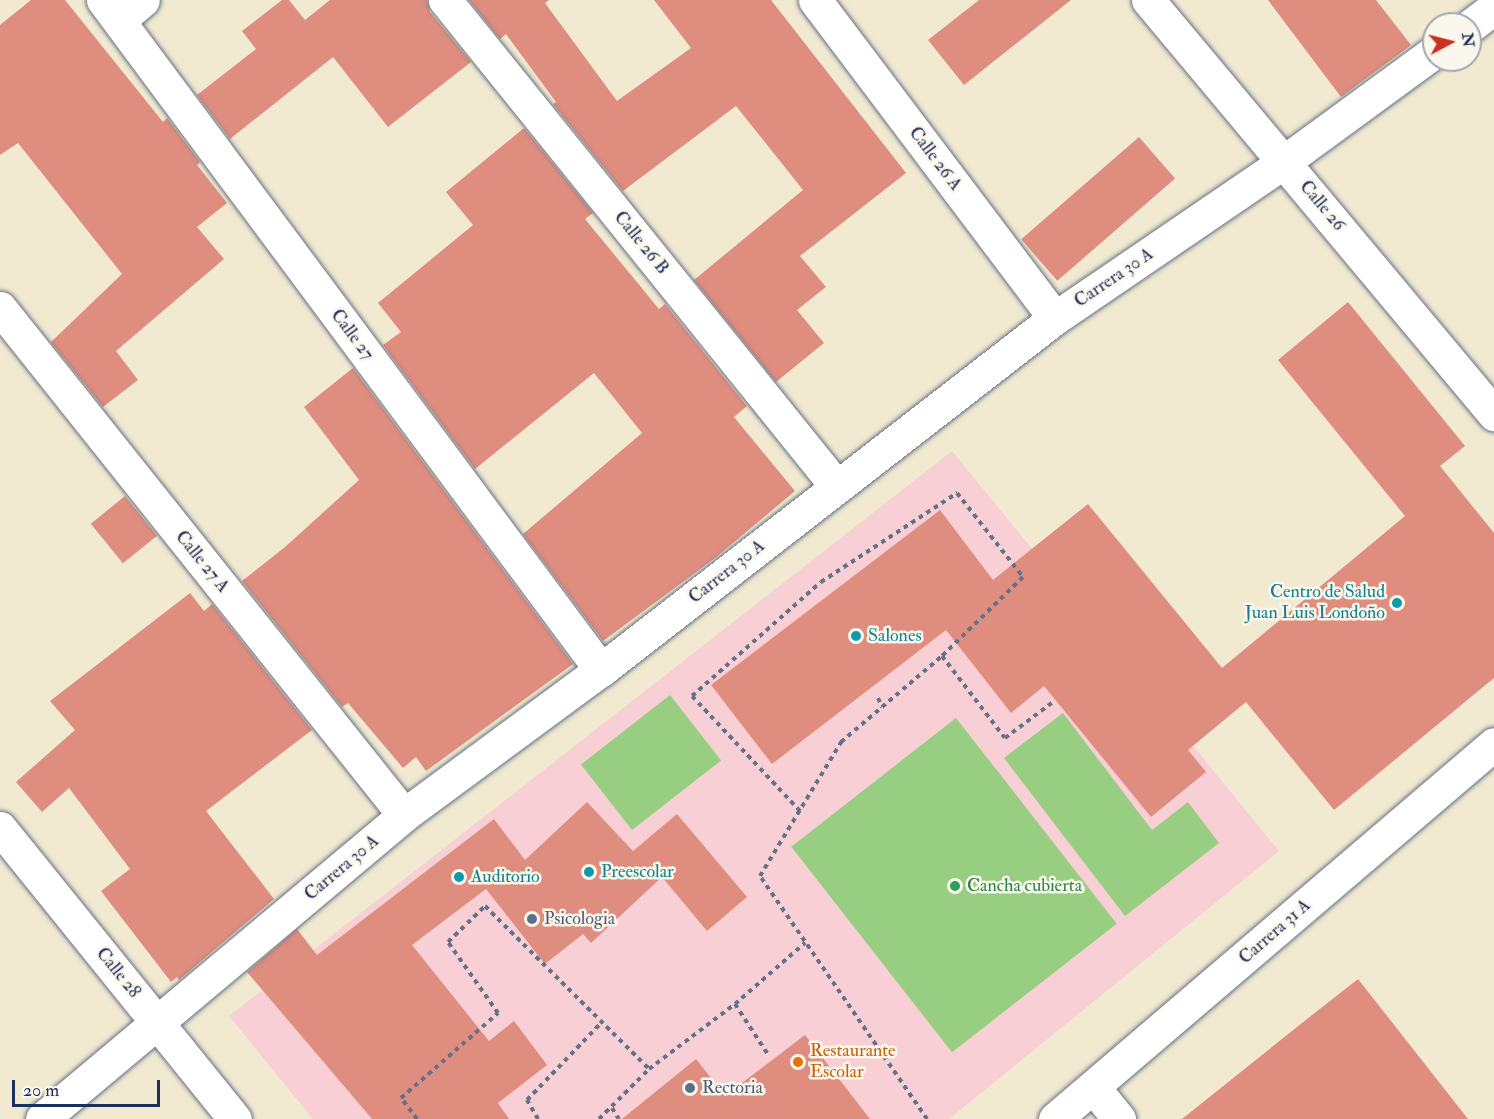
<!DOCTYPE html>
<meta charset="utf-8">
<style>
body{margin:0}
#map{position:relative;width:1494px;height:1119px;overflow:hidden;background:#f1ead1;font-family:"IM FELL Double Pica",serif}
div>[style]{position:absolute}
.built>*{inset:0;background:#f7cfd4}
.green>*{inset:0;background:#97ce81;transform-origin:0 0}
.building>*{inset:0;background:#df8d7e;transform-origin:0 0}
.path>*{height:4px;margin-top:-2px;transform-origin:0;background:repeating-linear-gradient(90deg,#667086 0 4.5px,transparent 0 9px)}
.roads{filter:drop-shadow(0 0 2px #667086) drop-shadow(0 0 2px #667086)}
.minor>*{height:33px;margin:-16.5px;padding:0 16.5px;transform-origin:16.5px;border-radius:16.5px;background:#fff}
.dots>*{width:16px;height:16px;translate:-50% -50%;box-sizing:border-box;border:3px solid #fbf7ec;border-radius:50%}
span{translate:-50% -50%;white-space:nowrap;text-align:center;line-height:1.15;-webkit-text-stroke:5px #fbf7ec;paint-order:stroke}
.street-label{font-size:18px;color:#1b2f5e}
.culture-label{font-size:18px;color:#0d838f}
.right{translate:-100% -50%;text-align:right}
.left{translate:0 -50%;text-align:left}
.leisure-label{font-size:18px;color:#27864d}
.service-label{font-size:18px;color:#4e5e75}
.food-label{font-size:18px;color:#c56008}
.north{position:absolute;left:1422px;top:12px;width:60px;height:60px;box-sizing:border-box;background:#fbf7ec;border:2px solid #a1a7b3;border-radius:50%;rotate:83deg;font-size:16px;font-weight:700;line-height:24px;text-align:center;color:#1b2f5e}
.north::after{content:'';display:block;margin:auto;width:21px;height:27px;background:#c8321e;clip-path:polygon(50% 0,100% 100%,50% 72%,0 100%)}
.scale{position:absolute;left:12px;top:1080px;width:148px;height:27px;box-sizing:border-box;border:3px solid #1b2f5e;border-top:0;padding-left:8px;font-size:18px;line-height:21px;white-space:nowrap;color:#1b2f5e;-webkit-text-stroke:4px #fbf7ec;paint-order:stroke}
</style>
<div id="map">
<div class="built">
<i style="clip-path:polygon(952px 451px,1279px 851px,949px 1119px,313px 1119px,229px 1016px)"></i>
</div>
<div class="green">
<i style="left:670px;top:695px;width:83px;height:113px;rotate:52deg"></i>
<i style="clip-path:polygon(1063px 713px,1152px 830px,1188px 802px,1219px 843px,1125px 916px,1004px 758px)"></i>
<i style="left:956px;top:718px;width:261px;height:209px;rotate:52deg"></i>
</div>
<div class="building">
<i style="clip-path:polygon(31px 0,65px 0,163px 122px,167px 118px,200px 162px,197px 165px,227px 203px,197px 227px,224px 259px,116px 351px,138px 380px,103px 407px,51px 342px,122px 274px,18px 143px,0 155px,0 25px)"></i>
<i style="clip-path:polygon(282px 0,289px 0,305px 20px,330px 0,427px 0,430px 12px,471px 62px,388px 127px,333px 57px,230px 139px,197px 95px,256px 49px,242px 31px)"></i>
<i style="clip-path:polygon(469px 0,549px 0,545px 3px,617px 101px,691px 48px,654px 0,771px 0,906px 173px,800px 256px,826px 287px,797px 310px,824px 343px,776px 382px,694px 280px,803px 190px,736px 106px,623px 191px,553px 104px,556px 102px,506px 34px,500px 39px)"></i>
<i style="clip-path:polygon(979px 0,1071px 0,964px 85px,928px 40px)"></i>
<i style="clip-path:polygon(1268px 0,1376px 0,1411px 45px,1341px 97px)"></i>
<i style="clip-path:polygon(524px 128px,593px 213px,585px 219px,659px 309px,665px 304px,747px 406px,734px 417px,795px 491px,715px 558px,603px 641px,523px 534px,642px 433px,594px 373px,475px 469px,383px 345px,401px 332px,378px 303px,473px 225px,446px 192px)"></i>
<i style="left:1139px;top:137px;width:55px;height:156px;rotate:49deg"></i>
<i style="clip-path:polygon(1348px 302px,1465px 446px,1440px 466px,1494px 533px,1494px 678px,1334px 810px,1246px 702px,1188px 750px,1206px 772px,1151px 817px,1044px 686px,1011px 713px,946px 630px,772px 764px,711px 685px,940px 510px,993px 580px,1088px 504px,1222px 668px,1405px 516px,1278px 360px)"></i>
<i style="clip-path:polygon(353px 368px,573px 664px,426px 771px,416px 757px,403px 768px,348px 703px,342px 707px,242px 581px,285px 547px,359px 480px,304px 407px)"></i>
<i style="left:125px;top:496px;width:51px;height:44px;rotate:51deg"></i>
<i style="clip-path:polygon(190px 593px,204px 611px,212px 604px,312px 730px,206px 811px,274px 899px,179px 980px,177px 977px,171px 982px,101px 891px,130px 869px,69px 788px,42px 812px,16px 782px,75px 730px,50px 701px)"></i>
<i style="clip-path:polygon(587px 802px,633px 851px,677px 814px,747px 897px,707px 931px,662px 877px,591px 943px,583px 934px,545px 964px,486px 889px,412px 945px,489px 1041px,514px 1021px,547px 1065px,498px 1103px,509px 1119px,372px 1119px,247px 972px,297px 929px,317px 955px,494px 819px,525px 860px)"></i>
<i style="clip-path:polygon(1358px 979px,1468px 1119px,1182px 1119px,1307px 1019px)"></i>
<i style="clip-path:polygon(805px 1035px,870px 1119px,622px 1119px,696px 1059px,725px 1096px)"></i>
</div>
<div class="path">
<i style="left:878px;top:698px;width:10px;rotate:66deg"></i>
<i style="left:800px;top:811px;width:158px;rotate:-133.2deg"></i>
<i style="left:692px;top:696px;width:172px;rotate:-41.5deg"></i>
<i style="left:821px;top:582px;width:163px;rotate:-33.2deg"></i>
<i style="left:957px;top:493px;width:107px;rotate:51.8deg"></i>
<i style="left:1023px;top:577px;width:113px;rotate:135.7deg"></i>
<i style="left:735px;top:1004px;width:59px;rotate:56.9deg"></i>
<i style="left:612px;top:1108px;width:13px;rotate:58deg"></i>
<i style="left:417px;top:1119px;width:26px;rotate:-127deg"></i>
<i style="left:401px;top:1098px;width:129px;rotate:-41.2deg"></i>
<i style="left:498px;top:1013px;width:87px;rotate:-125.2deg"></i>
<i style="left:448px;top:942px;width:52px;rotate:-44.2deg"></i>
<i style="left:485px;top:906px;width:231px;rotate:44.8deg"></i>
<i style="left:538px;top:1119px;width:22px;rotate:-120deg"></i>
<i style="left:527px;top:1100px;width:108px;rotate:-46.1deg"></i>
<i style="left:599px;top:1119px;width:71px;rotate:-45deg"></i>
<i style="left:649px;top:1069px;width:108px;rotate:-37.1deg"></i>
<i style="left:735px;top:1004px;width:93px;rotate:-41.1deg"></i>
<i style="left:927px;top:1119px;width:295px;rotate:-124.5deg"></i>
<i style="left:760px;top:876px;width:157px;rotate:-58.8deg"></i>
<i style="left:841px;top:742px;width:133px;rotate:-40.4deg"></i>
<i style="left:942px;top:656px;width:103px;rotate:52.5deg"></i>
<i style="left:1005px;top:738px;width:60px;rotate:-36.9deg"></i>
</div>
<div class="roads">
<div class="minor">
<i style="left:103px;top:0;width:835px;rotate:53.38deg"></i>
<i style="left:445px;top:0;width:625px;rotate:51.17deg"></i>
<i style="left:815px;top:0;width:398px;rotate:53deg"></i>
<i style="left:1148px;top:0;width:540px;rotate:50.11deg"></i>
<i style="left:119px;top:20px;width:31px;rotate:-40deg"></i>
<i style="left:1470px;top:26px;width:30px;rotate:-37deg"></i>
<i style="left:0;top:308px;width:648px;rotate:51.45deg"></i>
<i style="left:0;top:828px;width:374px;rotate:51.1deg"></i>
<i style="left:1094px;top:1088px;width:40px;rotate:51deg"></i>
<i style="left:42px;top:1119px;width:473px;rotate:-40deg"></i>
<i style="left:404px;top:815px;width:245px;rotate:-36.4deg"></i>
<i style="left:601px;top:670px;width:574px;rotate:-37.79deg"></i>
<i style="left:1055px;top:318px;width:278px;rotate:-34.3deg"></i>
<i style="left:1285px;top:161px;width:185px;rotate:-36.2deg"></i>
<i style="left:1055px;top:1119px;width:577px;rotate:-40.5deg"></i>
</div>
</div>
<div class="dots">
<i style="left:1397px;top:603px;background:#0f9aa8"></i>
<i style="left:856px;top:636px;background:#0f9aa8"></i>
<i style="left:589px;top:872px;background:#0f9aa8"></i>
<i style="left:459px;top:877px;background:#0f9aa8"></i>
<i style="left:955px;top:886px;background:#2e9e5b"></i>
<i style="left:532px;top:919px;background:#5c6f8a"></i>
<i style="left:798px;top:1062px;background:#e8710a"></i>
<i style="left:690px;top:1088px;background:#5c6f8a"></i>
</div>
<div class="street-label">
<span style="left:935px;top:159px;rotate:53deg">Calle 26 A</span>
<span style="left:1322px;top:206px;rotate:50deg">Calle 26</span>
<span style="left:641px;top:243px;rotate:51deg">Calle 26 B</span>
<span style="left:1114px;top:278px;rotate:-34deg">Carrera 30 A</span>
<span style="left:352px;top:335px;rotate:53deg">Calle 27</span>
<span style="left:202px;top:562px;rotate:51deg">Calle 27 A</span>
<span style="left:727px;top:572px;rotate:-38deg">Carrera 30 A</span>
<span style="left:342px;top:868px;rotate:-40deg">Carrera 30 A</span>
<span style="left:1275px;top:932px;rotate:-41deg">Carrera 31 A</span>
<span style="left:118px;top:973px;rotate:51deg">Calle 28</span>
</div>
<div class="culture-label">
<span class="right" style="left:1385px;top:603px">Centro de Salud<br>Juan Luis Londoño</span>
<span class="left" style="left:868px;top:636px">Salones</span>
<span class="left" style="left:601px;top:872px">Preescolar</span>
<span class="left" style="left:471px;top:877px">Auditorio</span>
</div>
<div class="leisure-label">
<span class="left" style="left:967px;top:886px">Cancha cubierta</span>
</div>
<div class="service-label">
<span class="left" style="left:544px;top:919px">Psicologia</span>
<span class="left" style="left:702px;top:1088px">Rectoria</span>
</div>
<div class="food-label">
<span class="left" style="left:810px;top:1062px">Restaurante<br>Escolar</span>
</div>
<div class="north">N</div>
<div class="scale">20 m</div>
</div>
